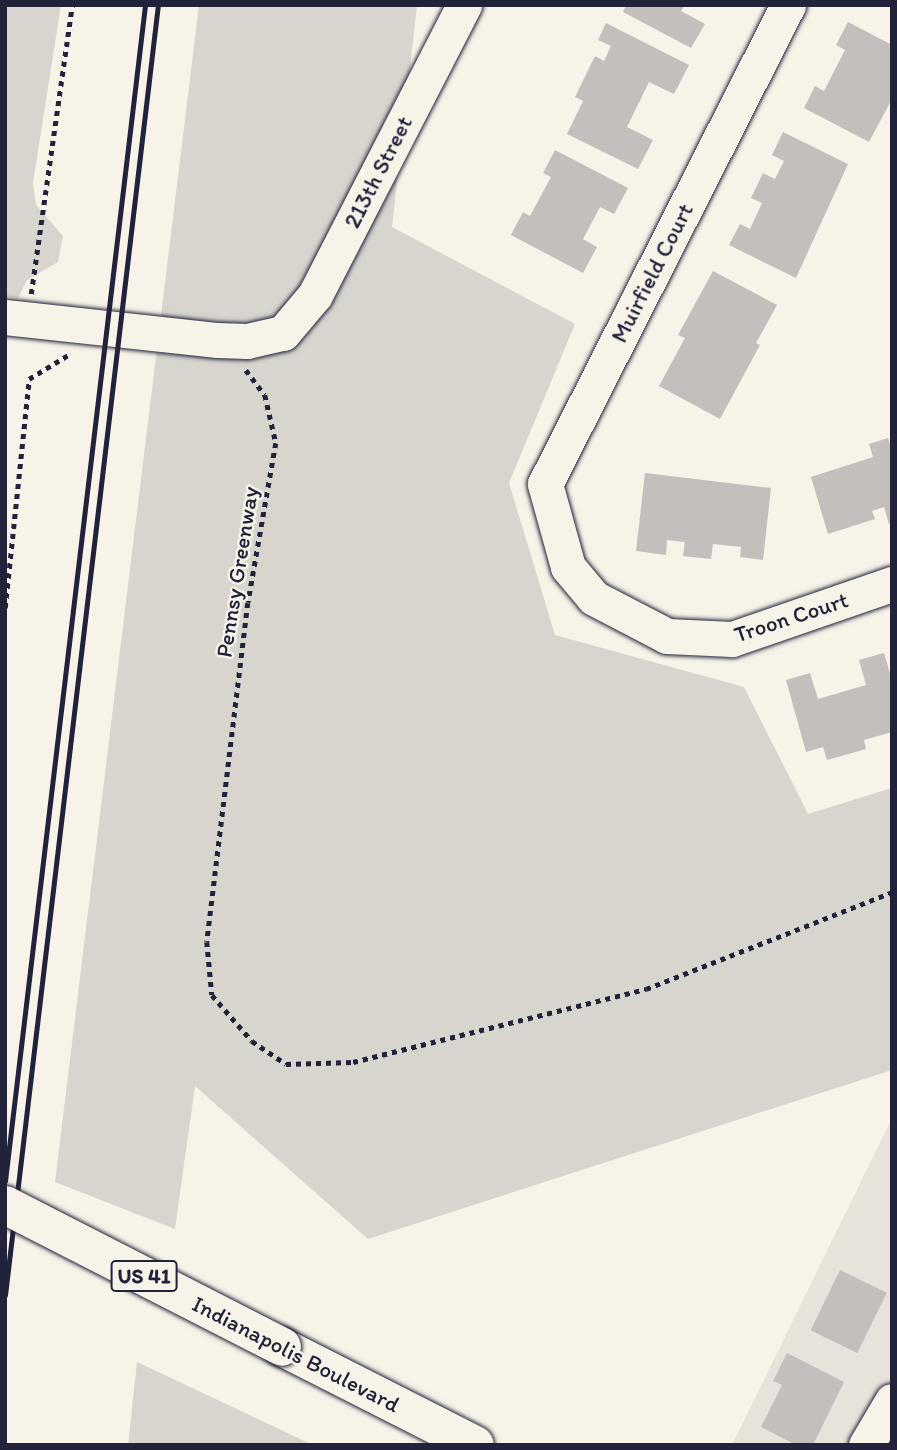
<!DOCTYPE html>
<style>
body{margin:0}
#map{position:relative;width:897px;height:1450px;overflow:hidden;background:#f7f3e8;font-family:Itim,sans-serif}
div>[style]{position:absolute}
.built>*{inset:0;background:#e7e3db}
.green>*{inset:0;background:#d8d5cf}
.building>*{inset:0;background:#c2bfbd;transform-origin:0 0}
.path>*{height:4.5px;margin-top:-2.25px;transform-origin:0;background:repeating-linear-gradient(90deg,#22223b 0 5px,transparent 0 10px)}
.roads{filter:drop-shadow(0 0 2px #22223b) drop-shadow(0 0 2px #22223b)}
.minor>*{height:35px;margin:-17.5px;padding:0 17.5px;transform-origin:17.5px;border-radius:17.5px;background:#f7f3e8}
.highway>*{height:38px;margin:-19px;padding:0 19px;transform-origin:19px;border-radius:19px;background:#f7f3e8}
.rail>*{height:5px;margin:-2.5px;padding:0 2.5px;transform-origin:2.5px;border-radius:2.5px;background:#22223b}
.bridges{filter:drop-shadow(0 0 2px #22223b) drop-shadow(0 0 2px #22223b)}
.highway-bridge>*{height:38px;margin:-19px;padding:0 19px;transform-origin:19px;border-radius:19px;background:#f7f3e8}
span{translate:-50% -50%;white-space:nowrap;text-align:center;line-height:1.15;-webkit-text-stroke:5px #f7f3e8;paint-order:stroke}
.shield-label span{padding:2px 5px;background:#f7f3e8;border:2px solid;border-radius:5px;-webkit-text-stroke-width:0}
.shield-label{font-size:21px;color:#22223b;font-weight:700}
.street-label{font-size:23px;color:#22223b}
.frame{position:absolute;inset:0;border:7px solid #22223b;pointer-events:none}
</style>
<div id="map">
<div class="built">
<i style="clip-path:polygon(892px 1118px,892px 1445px,732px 1445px)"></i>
</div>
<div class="green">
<i style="clip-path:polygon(5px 5px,61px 5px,33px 183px,36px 205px,63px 236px,58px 262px,27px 280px,18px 298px,5px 296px)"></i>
<i style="clip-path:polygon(199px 5px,417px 5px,392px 227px,575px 324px,509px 483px,555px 635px,744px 687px,808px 814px,892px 788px,892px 1070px,368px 1239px,195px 1086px,175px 1229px,55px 1182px)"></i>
<i style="clip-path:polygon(137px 1362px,313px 1445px,128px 1445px)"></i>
</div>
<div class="building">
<i style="clip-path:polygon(626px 5px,685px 5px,681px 11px,705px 24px,691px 48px,623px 12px)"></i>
<i style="clip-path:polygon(848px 22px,892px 45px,892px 99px,869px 142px,804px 108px,815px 86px,824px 91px,845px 50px,836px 45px)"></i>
<i style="clip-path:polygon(606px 23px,689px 65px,674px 94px,649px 82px,627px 127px,653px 140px,638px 169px,567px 134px,583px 101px,575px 97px,595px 56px,604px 61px,611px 46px,598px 40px)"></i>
<i style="clip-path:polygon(783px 132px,848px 164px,796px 278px,729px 245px,740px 224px,750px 229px,762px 203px,751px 198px,763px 173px,775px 179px,784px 161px,772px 155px)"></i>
<i style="clip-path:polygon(555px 150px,628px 188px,614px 214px,600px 207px,583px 239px,597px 247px,583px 273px,511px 235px,523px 212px,530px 216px,551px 177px,543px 173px)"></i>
<i style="clip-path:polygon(713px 271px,777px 305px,756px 343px,760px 345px,720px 419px,659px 386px,685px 338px,678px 335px)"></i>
<i style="clip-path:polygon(888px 438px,892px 450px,892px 524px,889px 524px,884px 507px,872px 511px,875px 519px,828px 534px,811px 477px,873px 457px,869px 444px)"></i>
<i style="clip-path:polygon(645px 473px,771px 488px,763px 560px,740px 557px,741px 547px,713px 544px,711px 559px,683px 556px,685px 542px,667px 540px,666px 555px,636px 551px)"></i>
<i style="clip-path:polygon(884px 653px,892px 680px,892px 732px,864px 740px,866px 749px,827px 760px,823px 747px,806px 752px,786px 680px,810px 673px,818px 699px,866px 685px,859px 660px)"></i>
<i style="left:840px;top:1270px;width:52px;height:67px;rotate:26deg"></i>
<i style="clip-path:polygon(787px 1353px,844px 1382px,813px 1445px,796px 1445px,761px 1427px,782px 1385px,773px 1381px)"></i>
</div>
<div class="path">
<i style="left:31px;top:294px;width:292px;rotate:-81.9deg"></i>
<i style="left:246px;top:370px;width:31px;rotate:53deg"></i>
<i style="left:265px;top:395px;width:49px;rotate:77.1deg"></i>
<i style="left:276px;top:443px;width:162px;rotate:99.9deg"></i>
<i style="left:248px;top:603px;width:341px;rotate:96.9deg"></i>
<i style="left:207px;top:942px;width:53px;rotate:84.6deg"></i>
<i style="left:212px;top:995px;width:61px;rotate:49deg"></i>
<i style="left:252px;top:1041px;width:41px;rotate:34.1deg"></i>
<i style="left:286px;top:1064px;width:67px;rotate:-1.7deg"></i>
<i style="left:353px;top:1062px;width:302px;rotate:-14deg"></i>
<i style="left:646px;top:989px;width:264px;rotate:-21.5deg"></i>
<i style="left:5px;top:608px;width:230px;rotate:-84deg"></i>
<i style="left:29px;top:379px;width:48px;rotate:-31.4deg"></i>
</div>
<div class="roads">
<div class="minor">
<i style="left:788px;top:5px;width:537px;rotate:116.9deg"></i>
<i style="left:545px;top:484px;width:86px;rotate:74.5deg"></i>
<i style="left:568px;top:567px;width:40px;rotate:50deg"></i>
<i style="left:594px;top:598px;width:82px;rotate:27.5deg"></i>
<i style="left:667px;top:636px;width:65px;rotate:2.6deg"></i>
<i style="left:732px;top:639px;width:169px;rotate:-19deg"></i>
<i style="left:5px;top:317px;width:214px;rotate:6.2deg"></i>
<i style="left:218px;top:340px;width:29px;rotate:2deg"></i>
<i style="left:247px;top:341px;width:37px;rotate:-13deg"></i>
<i style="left:283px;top:333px;width:50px;rotate:-49.9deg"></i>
<i style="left:315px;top:295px;width:326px;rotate:-62.8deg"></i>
<i style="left:866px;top:1445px;width:51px;rotate:-59.4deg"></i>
</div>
<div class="highway">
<i style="left:282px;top:1347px;width:216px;rotate:26.9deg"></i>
</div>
</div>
<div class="rail">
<i style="left:5px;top:1181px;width:1184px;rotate:-83.21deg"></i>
<i style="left:5px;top:1295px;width:1299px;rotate:-83.24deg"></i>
</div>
<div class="bridges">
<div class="highway-bridge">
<i style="left:5px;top:1205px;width:311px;rotate:27.1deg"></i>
</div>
</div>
<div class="shield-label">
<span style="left:144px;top:1276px">US 41</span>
</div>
<div class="street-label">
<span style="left:378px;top:172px;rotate:-63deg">213th Street</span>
<span style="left:652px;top:273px;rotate:-63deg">Muirfield Court</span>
<span style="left:237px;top:572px;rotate:-81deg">Pennsy Greenway</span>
<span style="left:791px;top:617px;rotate:-18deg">Troon Court</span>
<span style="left:296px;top:1354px;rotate:27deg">Indianapolis Boulevard</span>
</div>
<div class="frame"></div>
</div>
